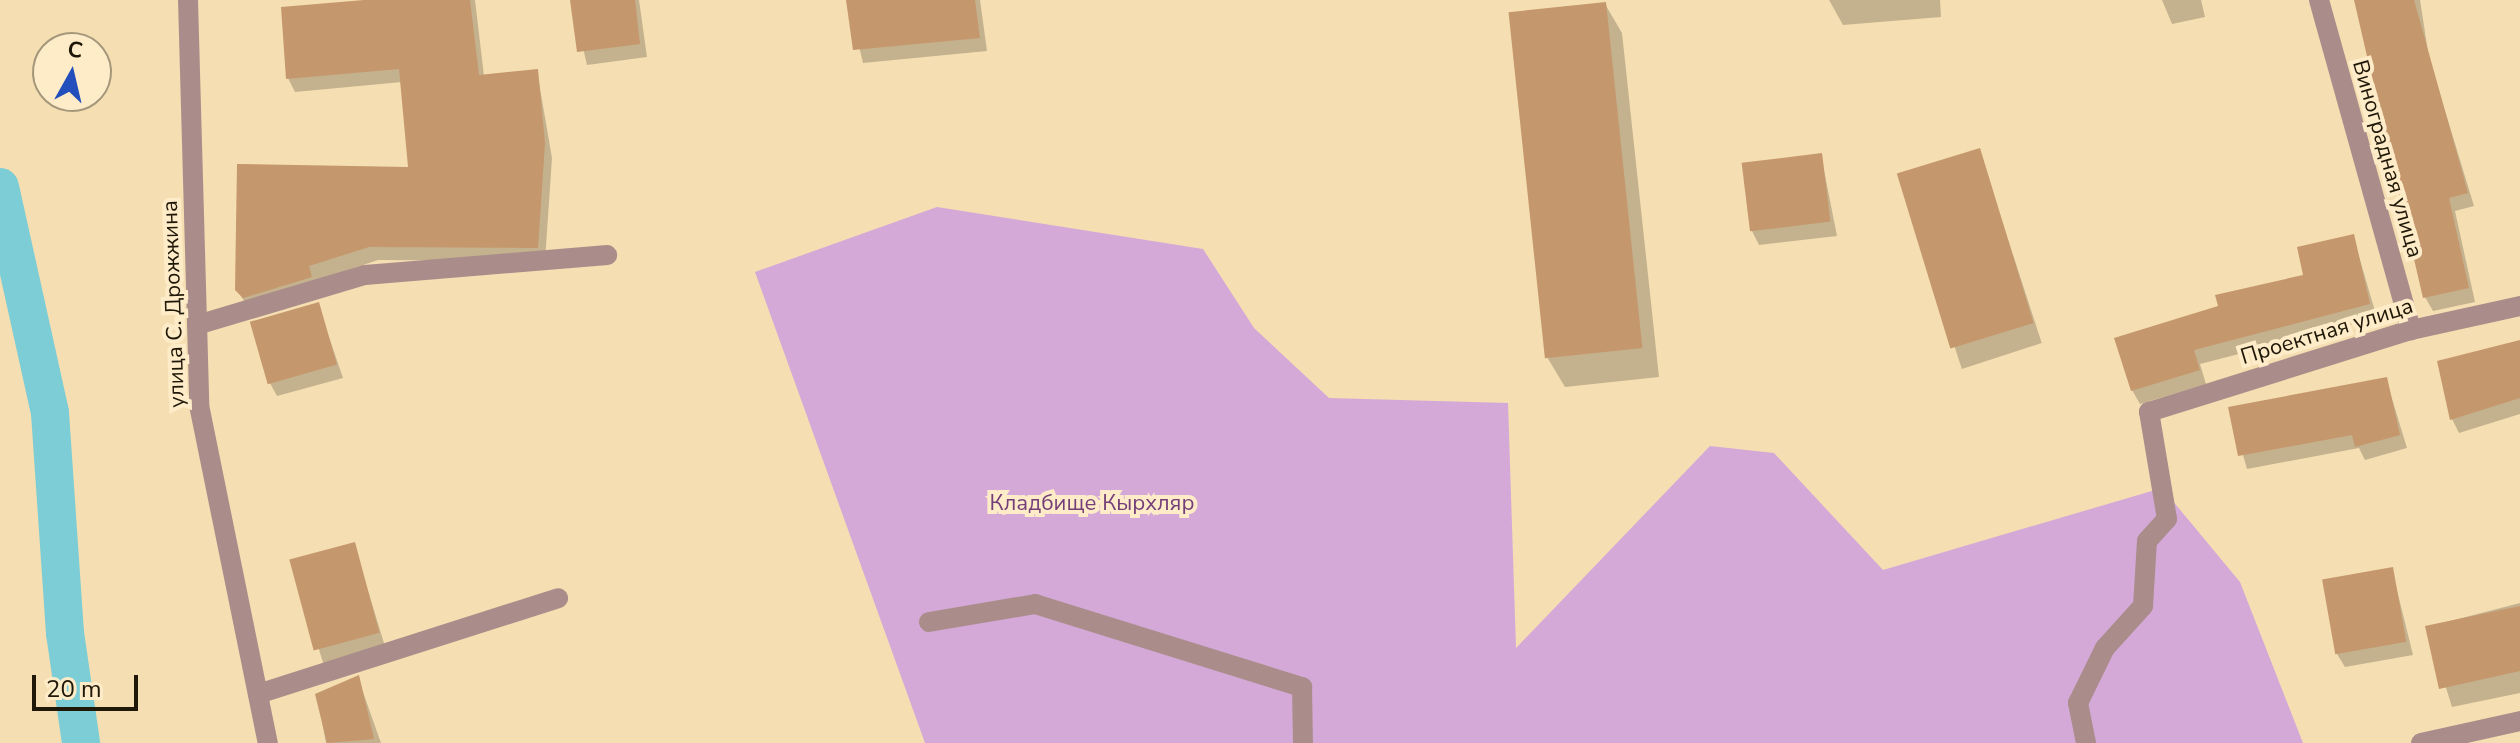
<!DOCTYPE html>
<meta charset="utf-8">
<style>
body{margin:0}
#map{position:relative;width:2520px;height:743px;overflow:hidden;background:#f5deb2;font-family:"Nunito Sans",sans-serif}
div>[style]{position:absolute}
.green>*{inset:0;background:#d4a9d7}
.shadow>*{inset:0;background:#0003;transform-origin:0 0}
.canal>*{height:38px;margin:-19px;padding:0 19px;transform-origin:19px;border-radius:19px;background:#7ccdd5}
.building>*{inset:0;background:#c5976c;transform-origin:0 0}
.minor>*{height:20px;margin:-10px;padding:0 10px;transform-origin:10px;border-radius:10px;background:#aa8d8a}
span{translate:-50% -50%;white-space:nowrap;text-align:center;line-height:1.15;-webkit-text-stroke:8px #feecc9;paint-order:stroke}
.street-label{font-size:22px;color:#1f1707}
.park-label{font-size:22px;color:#743f78}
.north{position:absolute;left:32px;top:32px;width:80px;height:80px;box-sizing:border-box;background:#feecc9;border:2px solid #a5977b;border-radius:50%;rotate:8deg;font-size:22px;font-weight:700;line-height:32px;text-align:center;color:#1f1707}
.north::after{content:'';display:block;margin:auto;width:28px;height:36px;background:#234fbd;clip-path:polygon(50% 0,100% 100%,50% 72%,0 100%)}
.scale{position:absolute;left:32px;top:675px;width:106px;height:36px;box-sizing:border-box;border:4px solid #1f1707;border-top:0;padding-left:10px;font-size:24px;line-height:28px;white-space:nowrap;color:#1f1707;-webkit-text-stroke:6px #feecc9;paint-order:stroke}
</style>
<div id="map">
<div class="green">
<i style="clip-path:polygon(937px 207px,1203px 249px,1254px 328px,1329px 398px,1508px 403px,1516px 648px,1710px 446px,1774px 453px,1883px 570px,2162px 488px,2240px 582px,2303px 743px,925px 743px,755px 272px)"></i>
</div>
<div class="shadow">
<i style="clip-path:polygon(366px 0,475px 0,484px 76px,537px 71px,552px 158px,545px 261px,378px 260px,246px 304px,237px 290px,410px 169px,402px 82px,295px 92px,288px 78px)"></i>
<i style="clip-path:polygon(572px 0,639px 0,647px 57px,587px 65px)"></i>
<i style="clip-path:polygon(848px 0,980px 0,987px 51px,863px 63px)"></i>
<i style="clip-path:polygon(1829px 0,1940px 0,1941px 17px,1843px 25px)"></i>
<i style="clip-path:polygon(2162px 0,2201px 0,2205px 17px,2172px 24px)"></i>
<i style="clip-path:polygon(2358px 0,2420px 0,2429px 58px,2474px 206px,2455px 211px,2475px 302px,2433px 311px,2425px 297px)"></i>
<i style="clip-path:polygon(1605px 4px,1622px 33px,1659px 377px,1565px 387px,1547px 357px)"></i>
<i style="left:1979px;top:150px;width:203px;height:84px;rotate:72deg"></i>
<i style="clip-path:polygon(1821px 155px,1837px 236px,1759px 245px,1752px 231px)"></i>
<i style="clip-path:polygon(2353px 236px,2377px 318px,2200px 364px,2206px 384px,2140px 404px,2132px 390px,2220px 307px,2305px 276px)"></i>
<i style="clip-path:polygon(318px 305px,343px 378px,277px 396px,270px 383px)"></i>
<i style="clip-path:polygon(2520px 341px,2520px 414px,2459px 433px,2452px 419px)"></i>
<i style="clip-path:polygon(2386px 379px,2407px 448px,2365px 460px,2359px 448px,2247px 469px,2230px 409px)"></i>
<i style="left:354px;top:545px;width:107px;height:64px;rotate:73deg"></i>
<i style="clip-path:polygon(2392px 570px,2413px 655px,2345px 667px,2337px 654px)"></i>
<i style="clip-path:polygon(2520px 603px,2520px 693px,2452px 707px,2427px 627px)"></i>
<i style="clip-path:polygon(358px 678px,381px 743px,326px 743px,317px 695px)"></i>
</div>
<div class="canal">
<i style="left:0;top:187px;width:231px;rotate:77.5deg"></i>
<i style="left:50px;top:413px;width:221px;rotate:86.1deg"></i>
<i style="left:65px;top:633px;width:111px;rotate:81.7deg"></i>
</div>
<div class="building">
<i style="clip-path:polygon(364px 0,470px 0,479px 75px,538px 69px,545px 143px,538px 248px,369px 247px,309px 266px,312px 277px,243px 298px,235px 290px,237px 164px,408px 167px,399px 69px,286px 79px,281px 7px)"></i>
<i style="clip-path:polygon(570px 0,635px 0,640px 44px,577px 52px)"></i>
<i style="clip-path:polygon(846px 0,975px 0,980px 38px,853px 50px)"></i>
<i style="clip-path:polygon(2354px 0,2414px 0,2468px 193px,2449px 198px,2469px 288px,2423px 298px)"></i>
<i style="left:1606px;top:2px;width:348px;height:98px;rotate:84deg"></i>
<i style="left:1980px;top:148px;width:183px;height:87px;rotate:73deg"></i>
<i style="left:1822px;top:153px;width:69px;height:81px;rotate:83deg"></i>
<i style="clip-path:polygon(2354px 234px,2370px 304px,2194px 350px,2200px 370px,2131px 391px,2114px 338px,2218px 306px,2215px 295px,2303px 275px,2297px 247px)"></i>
<i style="left:319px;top:302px;width:65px;height:72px;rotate:74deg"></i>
<i style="clip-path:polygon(2520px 340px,2520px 398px,2450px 420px,2437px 361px)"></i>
<i style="clip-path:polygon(2387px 377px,2400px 435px,2355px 447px,2352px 435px,2238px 456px,2228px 407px)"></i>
<i style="left:355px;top:542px;width:94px;height:68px;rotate:75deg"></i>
<i style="left:2393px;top:567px;width:76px;height:72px;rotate:80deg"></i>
<i style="clip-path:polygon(2520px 606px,2520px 671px,2439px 689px,2425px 626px)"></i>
<i style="clip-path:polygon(359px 675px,374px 739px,327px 743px,315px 694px)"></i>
</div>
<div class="minor">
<i style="left:188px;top:0;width:405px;rotate:88.4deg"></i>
<i style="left:199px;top:405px;width:345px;rotate:78.5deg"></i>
<i style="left:2319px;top:0;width:343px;rotate:74.4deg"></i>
<i style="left:197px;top:325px;width:175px;rotate:-16.6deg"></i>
<i style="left:365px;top:275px;width:243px;rotate:-4.7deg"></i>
<i style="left:929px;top:622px;width:108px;rotate:-9.6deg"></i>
<i style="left:1035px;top:604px;width:280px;rotate:17.3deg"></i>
<i style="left:1302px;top:687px;width:56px;rotate:89deg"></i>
<i style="left:258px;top:694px;width:315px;rotate:-17.7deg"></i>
<i style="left:2086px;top:743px;width:41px;rotate:-101.3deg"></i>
<i style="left:2078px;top:703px;width:61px;rotate:-63.9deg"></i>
<i style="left:2105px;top:648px;width:57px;rotate:-47.9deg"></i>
<i style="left:2143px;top:606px;width:65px;rotate:-86.5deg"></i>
<i style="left:2147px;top:541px;width:30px;rotate:-48deg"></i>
<i style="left:2167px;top:519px;width:109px;rotate:-99.5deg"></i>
<i style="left:2149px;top:412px;width:275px;rotate:-17.4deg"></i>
<i style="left:2411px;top:330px;width:112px;rotate:-12.4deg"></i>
<i style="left:2421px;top:743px;width:101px;rotate:-12.5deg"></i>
</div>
<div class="street-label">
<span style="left:2387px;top:159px;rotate:74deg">Виноградная улица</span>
<span style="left:174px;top:304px;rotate:-92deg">улица С. Дрожжина</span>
<span style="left:2327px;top:332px;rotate:-17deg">Проектная улица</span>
</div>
<div class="park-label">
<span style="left:1092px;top:504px">Кладбище Кырхляр</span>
</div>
<div class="north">С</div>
<div class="scale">20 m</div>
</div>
